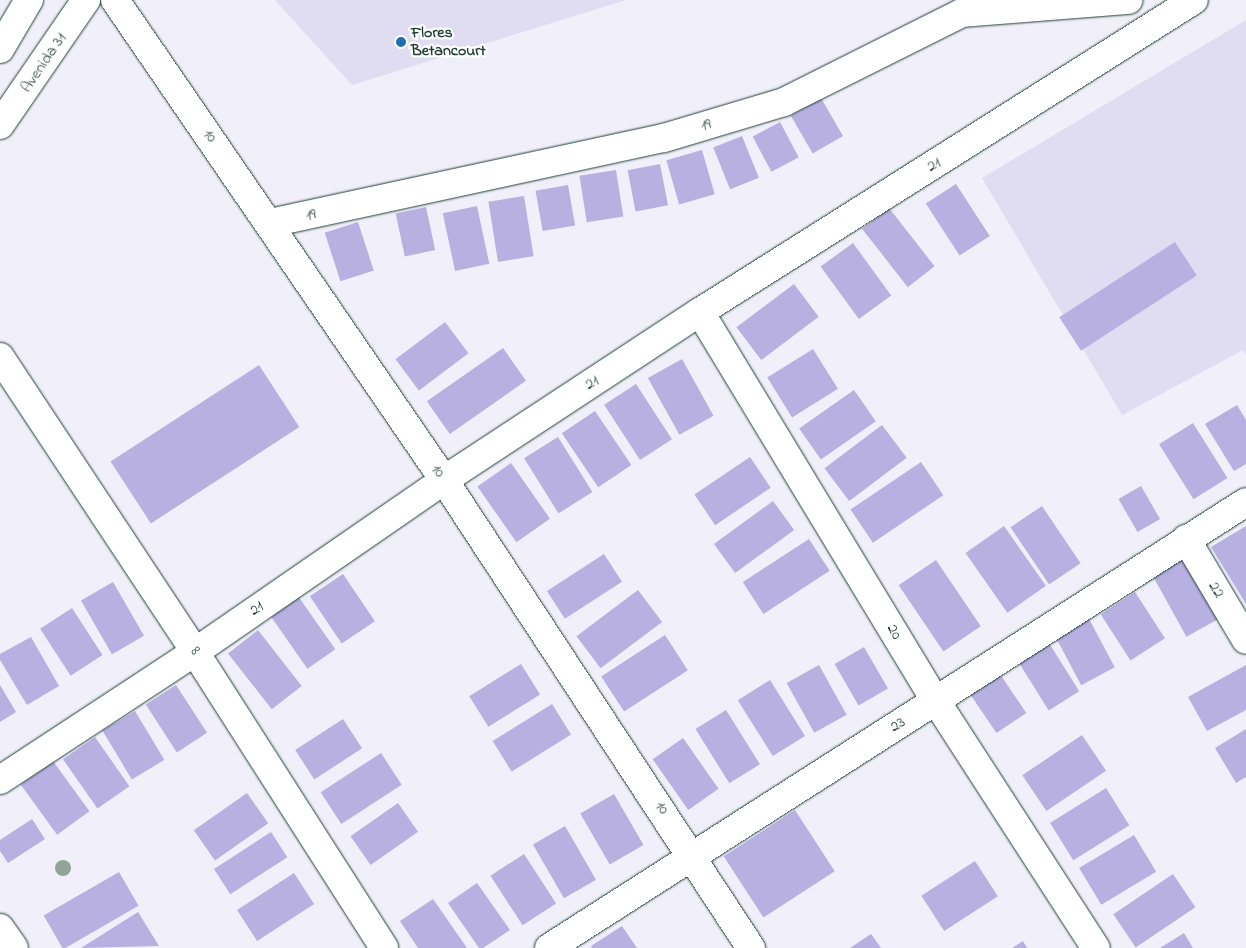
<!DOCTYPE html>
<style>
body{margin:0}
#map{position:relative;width:1246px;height:948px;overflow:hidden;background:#f1eff9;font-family:"Indie Flower",sans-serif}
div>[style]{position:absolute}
.built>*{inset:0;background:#e0dcf2}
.building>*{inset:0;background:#b8b0e1;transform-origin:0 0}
.roads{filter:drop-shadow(0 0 1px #1f3d34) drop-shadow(0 0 1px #1f3d34)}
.minor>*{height:28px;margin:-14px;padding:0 14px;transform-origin:14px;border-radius:14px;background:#fff}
.tertiary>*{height:28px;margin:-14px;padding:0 14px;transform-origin:14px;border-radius:14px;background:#fff}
.trees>*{width:16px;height:16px;margin:-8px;border-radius:50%;background:#93a399}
.dots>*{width:14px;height:14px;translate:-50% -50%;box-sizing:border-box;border:2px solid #fff;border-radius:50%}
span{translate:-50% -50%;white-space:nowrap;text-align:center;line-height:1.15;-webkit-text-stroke:4.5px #fff;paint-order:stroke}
.poi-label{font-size:16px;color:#1f3d34;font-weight:700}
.left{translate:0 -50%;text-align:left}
.street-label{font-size:16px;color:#1f3d34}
</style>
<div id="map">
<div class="built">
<i style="clip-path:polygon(275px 0,626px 0,352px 85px)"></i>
<i style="clip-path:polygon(1246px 20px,1246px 355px,1243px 350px,1122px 415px,982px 178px)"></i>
</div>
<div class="building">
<i style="left:821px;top:98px;width:44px;height:35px;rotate:60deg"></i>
<i style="left:780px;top:122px;width:40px;height:31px;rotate:62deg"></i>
<i style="left:742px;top:136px;width:45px;height:31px;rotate:68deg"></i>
<i style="left:702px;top:150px;width:46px;height:37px;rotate:74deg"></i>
<i style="left:660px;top:164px;width:42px;height:33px;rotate:79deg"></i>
<i style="left:616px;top:170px;width:47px;height:37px;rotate:81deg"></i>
<i style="left:956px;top:184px;width:62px;height:36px;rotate:57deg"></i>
<i style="left:568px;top:185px;width:41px;height:33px;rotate:80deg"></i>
<i style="left:524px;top:196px;width:61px;height:36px;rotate:81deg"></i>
<i style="left:477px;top:206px;width:59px;height:35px;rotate:78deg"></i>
<i style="left:426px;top:207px;width:44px;height:31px;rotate:78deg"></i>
<i style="left:889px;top:208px;width:74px;height:34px;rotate:52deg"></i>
<i style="left:358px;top:222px;width:51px;height:35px;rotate:72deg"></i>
<i style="left:1175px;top:242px;width:40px;height:138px;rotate:57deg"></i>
<i style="left:853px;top:243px;width:65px;height:40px;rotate:54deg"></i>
<i style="left:794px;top:284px;width:41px;height:72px;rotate:53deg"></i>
<i style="left:445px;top:322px;width:39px;height:62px;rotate:53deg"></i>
<i style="left:503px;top:348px;width:40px;height:93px;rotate:55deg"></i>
<i style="left:813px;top:349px;width:47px;height:54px;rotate:58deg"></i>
<i style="left:682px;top:359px;width:65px;height:39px;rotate:61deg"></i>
<i style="left:259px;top:365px;width:74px;height:177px;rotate:57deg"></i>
<i style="left:636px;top:384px;width:66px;height:38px;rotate:57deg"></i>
<i style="left:854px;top:390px;width:38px;height:67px;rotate:55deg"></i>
<i style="clip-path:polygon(1237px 405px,1246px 420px,1246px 464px,1234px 471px,1205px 424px)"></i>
<i style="left:595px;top:411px;width:65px;height:40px;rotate:56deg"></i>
<i style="left:1193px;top:423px;width:65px;height:40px;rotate:58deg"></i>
<i style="left:882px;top:425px;width:41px;height:72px;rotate:53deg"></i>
<i style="left:558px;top:437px;width:65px;height:40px;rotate:58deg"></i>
<i style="left:750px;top:457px;width:37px;height:67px;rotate:56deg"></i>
<i style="left:921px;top:462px;width:40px;height:85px;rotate:56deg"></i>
<i style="left:511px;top:463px;width:68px;height:41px;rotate:55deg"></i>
<i style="left:1141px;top:486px;width:38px;height:26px;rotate:60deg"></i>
<i style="left:773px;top:501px;width:36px;height:73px;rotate:54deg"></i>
<i style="left:1042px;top:506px;width:69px;height:38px;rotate:56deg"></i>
<i style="left:1004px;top:526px;width:73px;height:47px;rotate:55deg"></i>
<i style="clip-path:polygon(1246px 526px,1246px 604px,1211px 547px)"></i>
<i style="left:809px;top:539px;width:38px;height:79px;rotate:57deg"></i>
<i style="left:604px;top:554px;width:33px;height:68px;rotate:57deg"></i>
<i style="left:1184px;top:558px;width:70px;height:36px;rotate:61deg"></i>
<i style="left:936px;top:560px;width:80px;height:45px;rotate:56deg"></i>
<i style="left:343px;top:574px;width:57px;height:40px;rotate:56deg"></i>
<i style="left:113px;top:582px;width:62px;height:37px;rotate:60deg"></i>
<i style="left:638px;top:590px;width:40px;height:77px;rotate:53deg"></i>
<i style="left:1135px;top:592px;width:55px;height:41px;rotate:57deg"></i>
<i style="left:298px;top:596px;width:65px;height:34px;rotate:55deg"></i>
<i style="left:72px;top:608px;width:56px;height:38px;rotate:57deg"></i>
<i style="left:1088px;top:617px;width:57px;height:38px;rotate:62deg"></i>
<i style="left:258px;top:630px;width:71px;height:38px;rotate:52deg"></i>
<i style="left:665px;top:635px;width:42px;height:76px;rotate:57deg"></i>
<i style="clip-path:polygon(31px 637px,59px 686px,27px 705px,0 660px,0 654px)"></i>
<i style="left:1049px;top:643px;width:57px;height:36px;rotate:58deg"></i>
<i style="left:864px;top:647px;width:48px;height:34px;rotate:60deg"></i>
<i style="left:521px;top:664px;width:36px;height:61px;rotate:58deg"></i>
<i style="left:819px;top:665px;width:57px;height:37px;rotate:61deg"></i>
<i style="clip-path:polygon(1246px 665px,1246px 710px,1207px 731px,1188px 697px)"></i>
<i style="left:1000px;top:674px;width:47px;height:36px;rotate:56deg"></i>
<i style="left:770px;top:680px;width:66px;height:38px;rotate:58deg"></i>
<i style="clip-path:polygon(0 685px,16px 712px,0 722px)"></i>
<i style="left:176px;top:685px;width:57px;height:36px;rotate:57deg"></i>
<i style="left:552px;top:704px;width:36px;height:70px;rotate:58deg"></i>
<i style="left:726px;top:710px;width:64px;height:36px;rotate:58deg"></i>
<i style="left:135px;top:711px;width:57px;height:38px;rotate:59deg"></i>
<i style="left:343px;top:719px;width:35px;height:57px;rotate:57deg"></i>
<i style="clip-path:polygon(1246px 729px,1246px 777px,1236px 783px,1215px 748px)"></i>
<i style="left:1082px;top:735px;width:43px;height:72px;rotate:56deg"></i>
<i style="left:95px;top:737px;width:60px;height:39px;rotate:55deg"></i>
<i style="left:683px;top:738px;width:62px;height:37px;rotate:55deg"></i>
<i style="left:381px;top:753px;width:38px;height:72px;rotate:57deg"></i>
<i style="left:53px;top:761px;width:62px;height:40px;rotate:54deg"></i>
<i style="left:1106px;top:788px;width:44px;height:66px;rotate:58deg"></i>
<i style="left:247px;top:793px;width:37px;height:65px;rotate:55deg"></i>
<i style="left:614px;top:794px;width:59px;height:39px;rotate:60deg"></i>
<i style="left:398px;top:803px;width:35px;height:58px;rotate:55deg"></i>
<i style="left:795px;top:810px;width:73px;height:85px;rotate:57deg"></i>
<i style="clip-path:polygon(32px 819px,45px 839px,8px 863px,0 851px,0 840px)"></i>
<i style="left:565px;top:826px;width:62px;height:37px;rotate:60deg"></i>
<i style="left:271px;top:832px;width:30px;height:68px;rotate:57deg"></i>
<i style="left:1134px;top:835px;width:43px;height:64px;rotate:59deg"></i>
<i style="left:524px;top:854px;width:59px;height:40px;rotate:57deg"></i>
<i style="left:975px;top:861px;width:42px;height:64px;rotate:57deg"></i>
<i style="left:119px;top:872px;width:39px;height:87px;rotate:60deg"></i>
<i style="left:294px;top:873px;width:37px;height:68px;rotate:57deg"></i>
<i style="left:1173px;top:874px;width:40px;height:72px;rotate:56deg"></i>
<i style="clip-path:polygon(477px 883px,510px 930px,483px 948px,479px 948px,448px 903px)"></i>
<i style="clip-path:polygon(433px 899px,467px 948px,418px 948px,400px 921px)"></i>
<i style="clip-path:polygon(138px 912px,159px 946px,81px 948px)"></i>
<i style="clip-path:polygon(622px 926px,637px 948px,592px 948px,591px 946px)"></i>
<i style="clip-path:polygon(1184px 933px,1193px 948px,1160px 948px)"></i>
<i style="clip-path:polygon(871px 934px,881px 948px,850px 948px)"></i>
<i style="clip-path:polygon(1023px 941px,1027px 948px,1012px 948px)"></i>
</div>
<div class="roads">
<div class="minor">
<i style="left:115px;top:0;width:582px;rotate:55.57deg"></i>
<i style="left:444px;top:480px;width:560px;rotate:56.74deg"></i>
<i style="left:270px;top:223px;width:403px;rotate:-12.2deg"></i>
<i style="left:664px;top:138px;width:125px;rotate:-16.7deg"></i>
<i style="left:784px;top:102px;width:199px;rotate:-26.6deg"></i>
<i style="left:962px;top:13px;width:167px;rotate:-4.5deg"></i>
<i style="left:700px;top:312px;width:455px;rotate:58.8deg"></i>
<i style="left:936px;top:701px;width:294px;rotate:57.1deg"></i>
<i style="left:0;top:357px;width:354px;rotate:56.5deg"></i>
<i style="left:195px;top:652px;width:351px;rotate:57.4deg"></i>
<i style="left:1186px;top:539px;width:117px;rotate:59.3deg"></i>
<i style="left:0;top:780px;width:233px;rotate:-33.3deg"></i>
<i style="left:195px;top:652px;width:303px;rotate:-34.6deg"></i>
<i style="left:444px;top:480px;width:306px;rotate:-33.3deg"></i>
<i style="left:700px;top:312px;width:584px;rotate:-32.28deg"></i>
<i style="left:0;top:928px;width:24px;rotate:55deg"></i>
<i style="left:549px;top:948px;width:827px;rotate:-32.61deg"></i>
</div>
<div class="tertiary">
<i style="left:0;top:49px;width:57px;rotate:-59.4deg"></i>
<i style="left:0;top:125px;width:152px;rotate:-55.5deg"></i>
</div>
</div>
<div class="trees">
<i style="left:63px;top:868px"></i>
</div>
<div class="dots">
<i style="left:401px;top:42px;background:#1f6fb2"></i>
</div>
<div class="poi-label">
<span class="left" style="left:411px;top:42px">Flores<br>Betancourt</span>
</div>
<div class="street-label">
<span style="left:44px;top:63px;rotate:-56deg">Avenida 31</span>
<span style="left:706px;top:125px;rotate:-16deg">19</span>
<span style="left:210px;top:136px;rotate:55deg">10</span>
<span style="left:934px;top:165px;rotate:-32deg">21</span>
<span style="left:311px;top:215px;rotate:-12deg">19</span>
<span style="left:592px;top:383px;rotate:-33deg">21</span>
<span style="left:438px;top:471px;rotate:56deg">10</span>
<span style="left:1216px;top:590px;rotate:59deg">22</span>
<span style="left:257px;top:609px;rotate:-35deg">21</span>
<span style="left:894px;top:632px;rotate:59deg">20</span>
<span style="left:195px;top:651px;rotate:57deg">8</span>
<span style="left:898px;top:725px;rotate:-32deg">23</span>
<span style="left:662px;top:808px;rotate:56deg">10</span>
</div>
</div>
